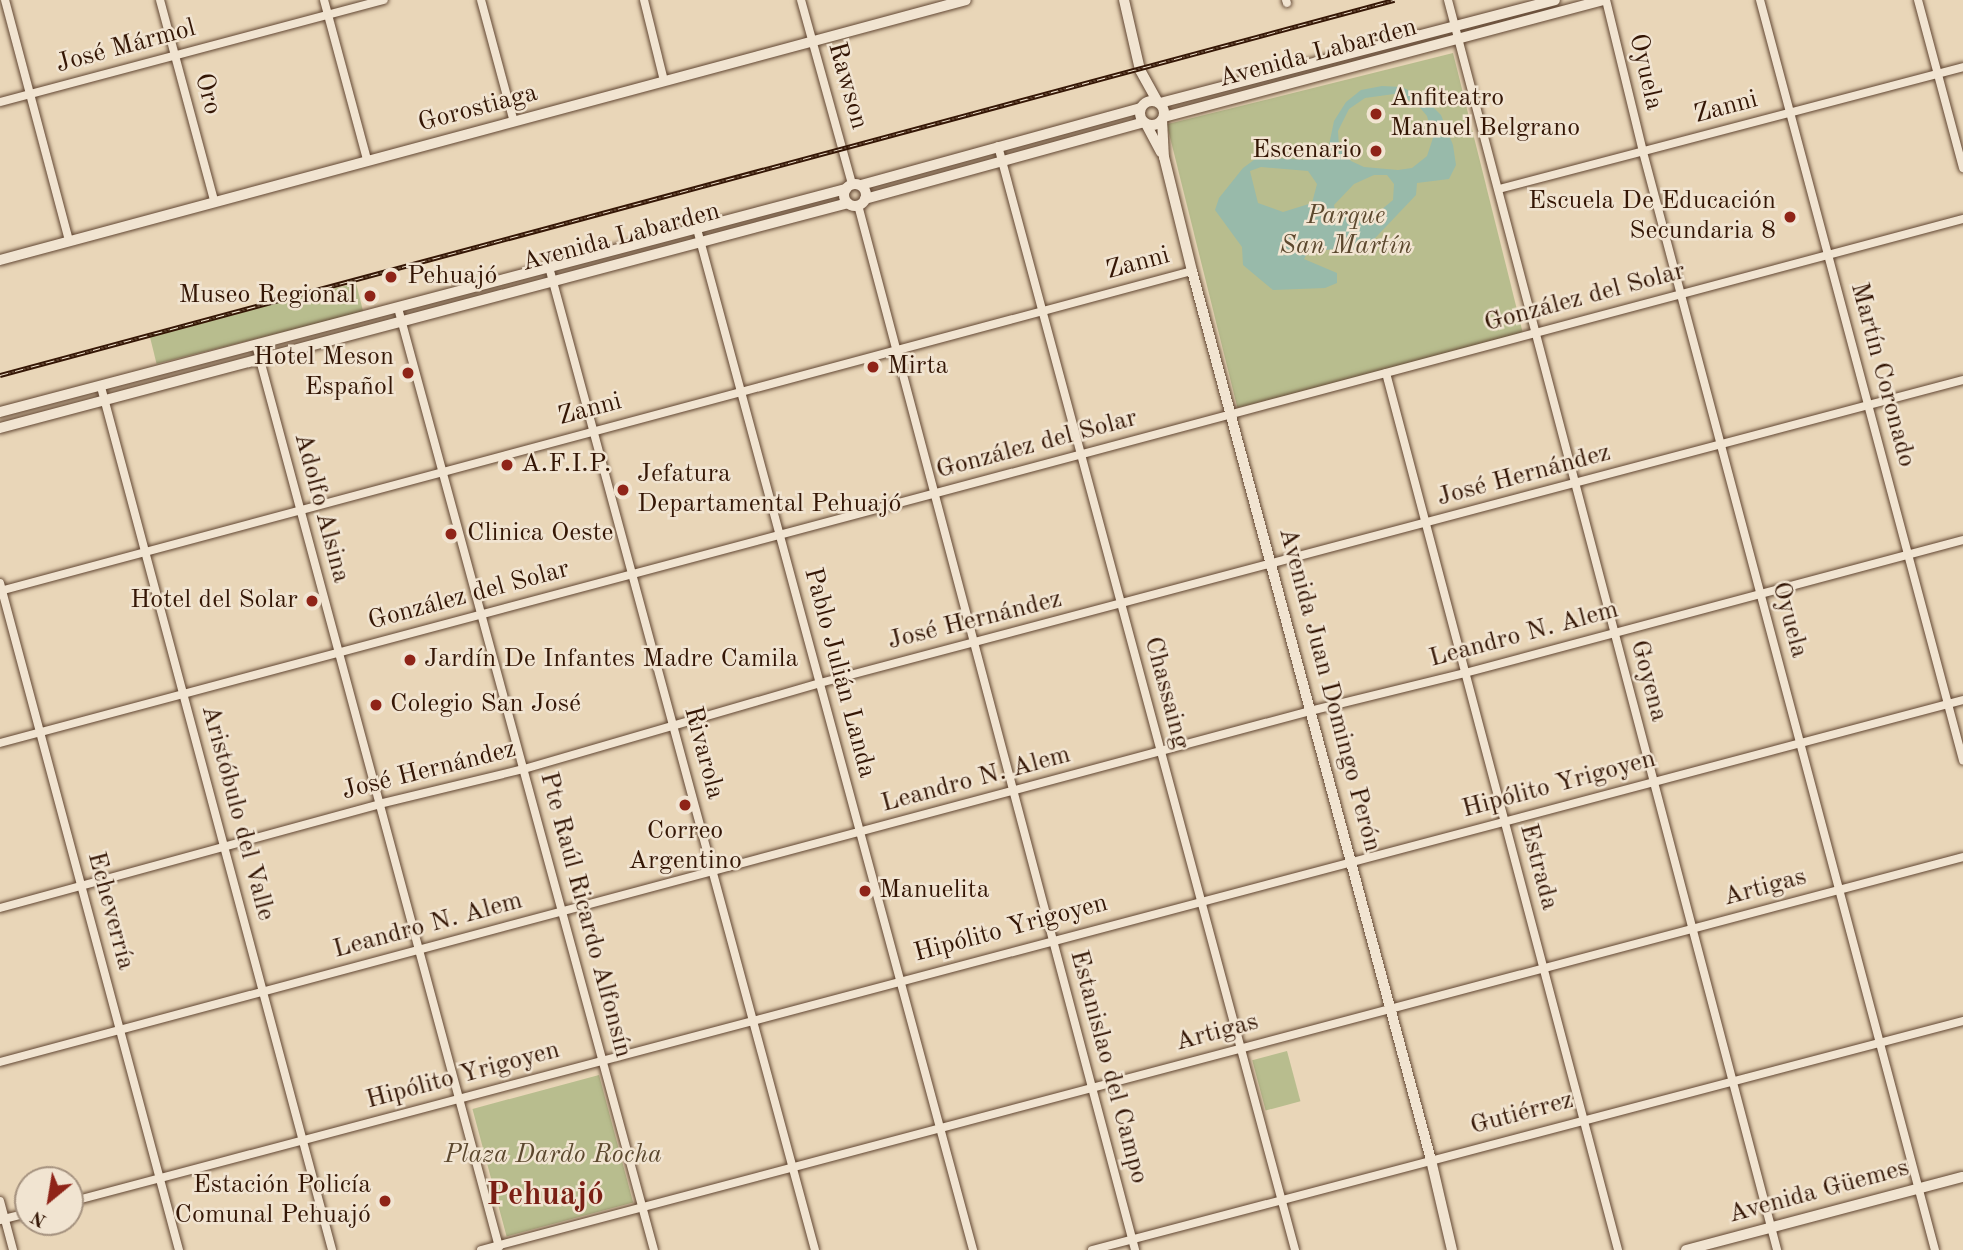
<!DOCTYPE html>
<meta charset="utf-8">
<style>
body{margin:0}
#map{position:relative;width:1963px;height:1250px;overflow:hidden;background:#e9d6b8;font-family:"Old Standard TT",serif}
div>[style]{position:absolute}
.green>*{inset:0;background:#b8bd8e;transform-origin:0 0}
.water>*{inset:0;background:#98baaa}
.roads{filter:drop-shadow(0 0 2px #614632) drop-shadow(0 0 2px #614632)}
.minor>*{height:8px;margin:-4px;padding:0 4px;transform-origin:4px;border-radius:4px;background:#f1e4d1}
.tertiary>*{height:10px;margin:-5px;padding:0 5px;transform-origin:5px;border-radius:5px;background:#f1e4d1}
.secondary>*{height:10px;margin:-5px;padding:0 5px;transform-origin:5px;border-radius:5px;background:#f1e4d1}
.secondary>.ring{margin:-5px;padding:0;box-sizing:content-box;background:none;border:10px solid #f1e4d1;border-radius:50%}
.rail>*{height:5px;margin-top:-2.5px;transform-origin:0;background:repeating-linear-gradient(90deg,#f1e4d1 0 8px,#341605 0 16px);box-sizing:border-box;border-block:2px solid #341605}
.dots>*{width:19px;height:19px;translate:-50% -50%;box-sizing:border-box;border:4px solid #f1e4d1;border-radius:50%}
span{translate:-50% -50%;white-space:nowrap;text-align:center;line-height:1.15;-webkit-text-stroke:5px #f1e4d1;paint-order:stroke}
.street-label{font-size:26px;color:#341605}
.poi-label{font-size:26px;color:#341605}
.left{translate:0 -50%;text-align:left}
.right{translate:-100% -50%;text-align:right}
.park-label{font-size:26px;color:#5c482e;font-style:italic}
.district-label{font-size:33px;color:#7a1f14;font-weight:700}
.north{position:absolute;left:14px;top:1166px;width:70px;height:70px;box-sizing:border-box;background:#f1e4d1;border:2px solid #a5927f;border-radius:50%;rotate:210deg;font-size:19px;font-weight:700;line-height:28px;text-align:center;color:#341605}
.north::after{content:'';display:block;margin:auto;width:24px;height:32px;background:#8f2418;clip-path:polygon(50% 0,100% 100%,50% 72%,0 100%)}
</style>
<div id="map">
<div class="green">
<i style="left:1453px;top:53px;width:292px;height:295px;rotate:76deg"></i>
<i style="left:356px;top:283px;width:30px;height:213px;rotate:76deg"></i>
<i style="left:1287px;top:1051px;width:52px;height:36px;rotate:75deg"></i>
<i style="left:599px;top:1075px;width:132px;height:131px;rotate:75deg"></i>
</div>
<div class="water">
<i style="clip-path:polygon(evenodd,1382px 86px,1402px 87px,1424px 98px,1441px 115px,1453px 145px,1456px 165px,1449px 179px,1417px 183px,1416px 195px,1360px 254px,1334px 249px,1308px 252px,1304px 259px,1337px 273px,1337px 283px,1325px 288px,1273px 290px,1243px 265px,1242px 247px,1215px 210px,1219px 198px,1243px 168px,1258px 157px,1307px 160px,1323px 155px,1329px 145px,1334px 121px,1346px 102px,1361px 90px,1382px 86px,1394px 94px,1417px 104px,1427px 116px,1433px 138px,1427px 156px,1412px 168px,1398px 170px,1364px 167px,1351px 161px,1339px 147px,1338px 131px,1349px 109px,1365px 98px,1394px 94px,1382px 86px,1261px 167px,1308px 171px,1317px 184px,1312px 203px,1283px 212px,1258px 203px,1250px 171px,1261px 167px,1382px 86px,1374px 175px,1387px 175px,1394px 184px,1393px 200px,1381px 210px,1361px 215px,1336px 215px,1334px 205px,1354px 184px,1374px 175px)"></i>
</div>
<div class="roads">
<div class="minor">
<i style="left:5px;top:0;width:249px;rotate:75.1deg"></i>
<i style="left:160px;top:0;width:207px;rotate:74.9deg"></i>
<i style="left:324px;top:0;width:165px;rotate:74.9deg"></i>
<i style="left:481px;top:0;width:126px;rotate:74.9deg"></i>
<i style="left:644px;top:0;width:83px;rotate:76.1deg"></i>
<i style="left:801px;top:0;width:191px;rotate:74.5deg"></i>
<i style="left:1286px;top:0;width:3px;rotate:72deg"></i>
<i style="left:1448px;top:0;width:1293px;rotate:75.25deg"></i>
<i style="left:1606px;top:0;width:156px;rotate:76.3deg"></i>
<i style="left:1643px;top:152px;width:1136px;rotate:75.11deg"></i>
<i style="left:1760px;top:0;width:787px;rotate:75.05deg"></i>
<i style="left:1918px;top:0;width:174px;rotate:75deg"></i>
<i style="left:0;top:102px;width:397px;rotate:-14.9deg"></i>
<i style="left:998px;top:146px;width:1143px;rotate:74.94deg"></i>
<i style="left:1499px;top:189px;width:480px;rotate:-14.7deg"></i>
<i style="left:858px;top:205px;width:1081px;rotate:75.15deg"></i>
<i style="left:697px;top:229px;width:1058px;rotate:74.87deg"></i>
<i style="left:549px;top:267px;width:1018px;rotate:74.86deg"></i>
<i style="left:398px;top:308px;width:976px;rotate:74.8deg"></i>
<i style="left:256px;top:345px;width:934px;rotate:74.92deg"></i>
<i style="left:1386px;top:373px;width:907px;rotate:75.18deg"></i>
<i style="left:101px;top:387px;width:893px;rotate:75.01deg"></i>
<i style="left:0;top:583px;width:691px;rotate:74.98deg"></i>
<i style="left:0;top:591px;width:1234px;rotate:-15.03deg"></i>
<i style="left:0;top:743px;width:2032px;rotate:-14.95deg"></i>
<i style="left:0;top:908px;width:393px;rotate:-15.3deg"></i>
<i style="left:379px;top:804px;width:149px;rotate:-13.6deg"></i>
<i style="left:524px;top:769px;width:308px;rotate:-16.2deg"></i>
<i style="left:820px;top:683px;width:1182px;rotate:-14.85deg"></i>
<i style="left:0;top:1062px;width:1356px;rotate:-15deg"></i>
<i style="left:1310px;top:711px;width:160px;rotate:-13.8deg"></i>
<i style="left:1465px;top:673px;width:515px;rotate:-14.95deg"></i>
<i style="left:0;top:1201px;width:51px;rotate:75.1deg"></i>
<i style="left:70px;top:1202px;width:1958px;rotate:-14.85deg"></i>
<i style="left:0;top:1220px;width:29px;rotate:-14deg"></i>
<i style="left:481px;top:1250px;width:1533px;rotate:-14.85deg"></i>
<i style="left:1092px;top:1250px;width:901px;rotate:-14.73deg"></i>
</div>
<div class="tertiary">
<i style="left:1160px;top:103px;width:408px;rotate:-14.6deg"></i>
<i style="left:1164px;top:117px;width:456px;rotate:-14.9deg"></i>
<i style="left:0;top:260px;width:1000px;rotate:-15.06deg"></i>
</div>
<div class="secondary">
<i style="left:1124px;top:0;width:72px;rotate:77.1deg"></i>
<i style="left:1140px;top:70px;width:35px;rotate:61deg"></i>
<i class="ring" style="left:1140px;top:101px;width:14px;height:14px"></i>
<i style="left:1162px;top:120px;width:37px;rotate:87deg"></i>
<i style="left:1164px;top:157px;width:117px;rotate:76.2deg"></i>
<i style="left:1192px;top:271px;width:921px;rotate:74.95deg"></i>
<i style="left:1431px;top:1160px;width:92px;rotate:76.9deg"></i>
<i style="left:1146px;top:124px;width:32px;rotate:62deg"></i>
<i class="ring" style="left:844px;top:184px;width:12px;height:12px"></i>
<i style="left:861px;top:185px;width:290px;rotate:-15.4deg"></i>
<i style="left:865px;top:199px;width:289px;rotate:-15.4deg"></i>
<i style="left:0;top:412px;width:875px;rotate:-14.77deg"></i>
<i style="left:0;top:428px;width:877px;rotate:-14.86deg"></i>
<i style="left:1686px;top:1250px;width:286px;rotate:-14.8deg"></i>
</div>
</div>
<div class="rail">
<i style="left:0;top:375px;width:1444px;rotate:-15.06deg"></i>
</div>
<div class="dots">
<i style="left:1376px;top:114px;background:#8f2418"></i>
<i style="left:1376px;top:151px;background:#8f2418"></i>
<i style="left:1790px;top:217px;background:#8f2418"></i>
<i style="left:391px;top:277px;background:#8f2418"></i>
<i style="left:370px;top:296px;background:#8f2418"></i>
<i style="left:873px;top:367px;background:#8f2418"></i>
<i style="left:408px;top:373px;background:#8f2418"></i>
<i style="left:507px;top:465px;background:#8f2418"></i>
<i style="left:623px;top:490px;background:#8f2418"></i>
<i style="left:451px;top:534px;background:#8f2418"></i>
<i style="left:312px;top:601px;background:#8f2418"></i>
<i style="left:410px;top:660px;background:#8f2418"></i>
<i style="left:376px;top:705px;background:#8f2418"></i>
<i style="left:685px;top:805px;background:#8f2418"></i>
<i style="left:865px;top:891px;background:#8f2418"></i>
<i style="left:385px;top:1201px;background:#8f2418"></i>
</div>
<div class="street-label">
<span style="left:126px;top:47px;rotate:-15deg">José Mármol</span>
<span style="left:1318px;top:54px;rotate:-15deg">Avenida Labarden</span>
<span style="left:1645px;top:72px;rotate:77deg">Oyuela</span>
<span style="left:847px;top:86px;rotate:74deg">Rawson</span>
<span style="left:207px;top:94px;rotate:75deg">Oro</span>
<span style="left:1726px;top:108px;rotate:-15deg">Zanni</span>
<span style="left:478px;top:109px;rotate:-15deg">Gorostiaga</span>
<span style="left:621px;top:238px;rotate:-15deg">Avenida Labarden</span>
<span style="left:1138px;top:264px;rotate:-15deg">Zanni</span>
<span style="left:1585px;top:298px;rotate:-15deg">González del Solar</span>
<span style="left:1882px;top:375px;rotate:75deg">Martín Coronado</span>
<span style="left:590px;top:410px;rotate:-15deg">Zanni</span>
<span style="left:1037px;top:445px;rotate:-15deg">González del Solar</span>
<span style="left:1524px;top:476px;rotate:-15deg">José Hernández</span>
<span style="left:321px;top:508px;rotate:75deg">Adolfo Alsina</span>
<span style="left:469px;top:596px;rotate:-15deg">González del Solar</span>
<span style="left:1789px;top:620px;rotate:75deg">Oyuela</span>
<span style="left:975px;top:621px;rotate:-14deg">José Hernández</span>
<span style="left:1524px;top:635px;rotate:-15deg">Leandro N. Alem</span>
<span style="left:839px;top:673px;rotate:75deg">Pablo Julián Landa</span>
<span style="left:1648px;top:681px;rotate:75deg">Goyena</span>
<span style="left:1329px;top:690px;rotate:75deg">Avenida Juan Domingo Perón</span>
<span style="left:1166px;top:693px;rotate:75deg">Chassaing</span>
<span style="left:703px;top:753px;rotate:75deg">Rivarola</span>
<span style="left:429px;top:771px;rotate:-14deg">José Hernández</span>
<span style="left:976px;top:780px;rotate:-15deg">Leandro N. Alem</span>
<span style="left:1559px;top:785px;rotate:-15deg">Hipólito Yrigoyen</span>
<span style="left:237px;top:813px;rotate:75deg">Aristóbulo del Valle</span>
<span style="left:1538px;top:867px;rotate:75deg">Estrada</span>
<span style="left:1765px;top:888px;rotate:-15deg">Artigas</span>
<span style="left:110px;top:911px;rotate:75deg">Echeverría</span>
<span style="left:585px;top:915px;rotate:75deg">Pte Raúl Ricardo Alfonsín</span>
<span style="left:428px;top:926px;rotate:-15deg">Leandro N. Alem</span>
<span style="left:1011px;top:929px;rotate:-15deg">Hipólito Yrigoyen</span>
<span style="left:1217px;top:1033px;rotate:-15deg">Artigas</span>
<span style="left:1108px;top:1067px;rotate:75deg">Estanislao del Campo</span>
<span style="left:463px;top:1076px;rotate:-15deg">Hipólito Yrigoyen</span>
<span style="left:1522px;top:1114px;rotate:-15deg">Gutiérrez</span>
<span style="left:1819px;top:1192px;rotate:-15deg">Avenida Güemes</span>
</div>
<div class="poi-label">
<span class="left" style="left:1390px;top:114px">Anfiteatro<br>Manuel Belgrano</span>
<span class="right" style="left:1362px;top:151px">Escenario</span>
<span class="right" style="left:1776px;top:217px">Escuela De Educación<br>Secundaria 8</span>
<span class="left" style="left:407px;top:277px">Pehuajó</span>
<span class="right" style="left:356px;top:296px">Museo Regional</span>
<span class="right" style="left:394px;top:373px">Hotel Meson<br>Español</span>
<span class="left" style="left:887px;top:367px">Mirta</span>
<span class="left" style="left:521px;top:465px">A.F.I.P.</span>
<span class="left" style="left:637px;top:490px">Jefatura<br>Departamental Pehuajó</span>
<span class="left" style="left:467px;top:534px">Clinica Oeste</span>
<span class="right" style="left:298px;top:601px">Hotel del Solar</span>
<span class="left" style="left:424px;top:660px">Jardín De Infantes Madre Camila</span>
<span class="left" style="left:390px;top:705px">Colegio San José</span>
<span style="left:685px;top:847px">Correo<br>Argentino</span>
<span class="left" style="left:879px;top:891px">Manuelita</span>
<span class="right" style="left:371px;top:1201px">Estación Policía<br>Comunal Pehuajó</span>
</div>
<div class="park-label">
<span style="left:1346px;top:232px">Parque<br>San Martín</span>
<span style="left:553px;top:1156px">Plaza Dardo Rocha</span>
</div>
<div class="district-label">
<span style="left:545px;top:1196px">Pehuajó</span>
</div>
<div class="north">N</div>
</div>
